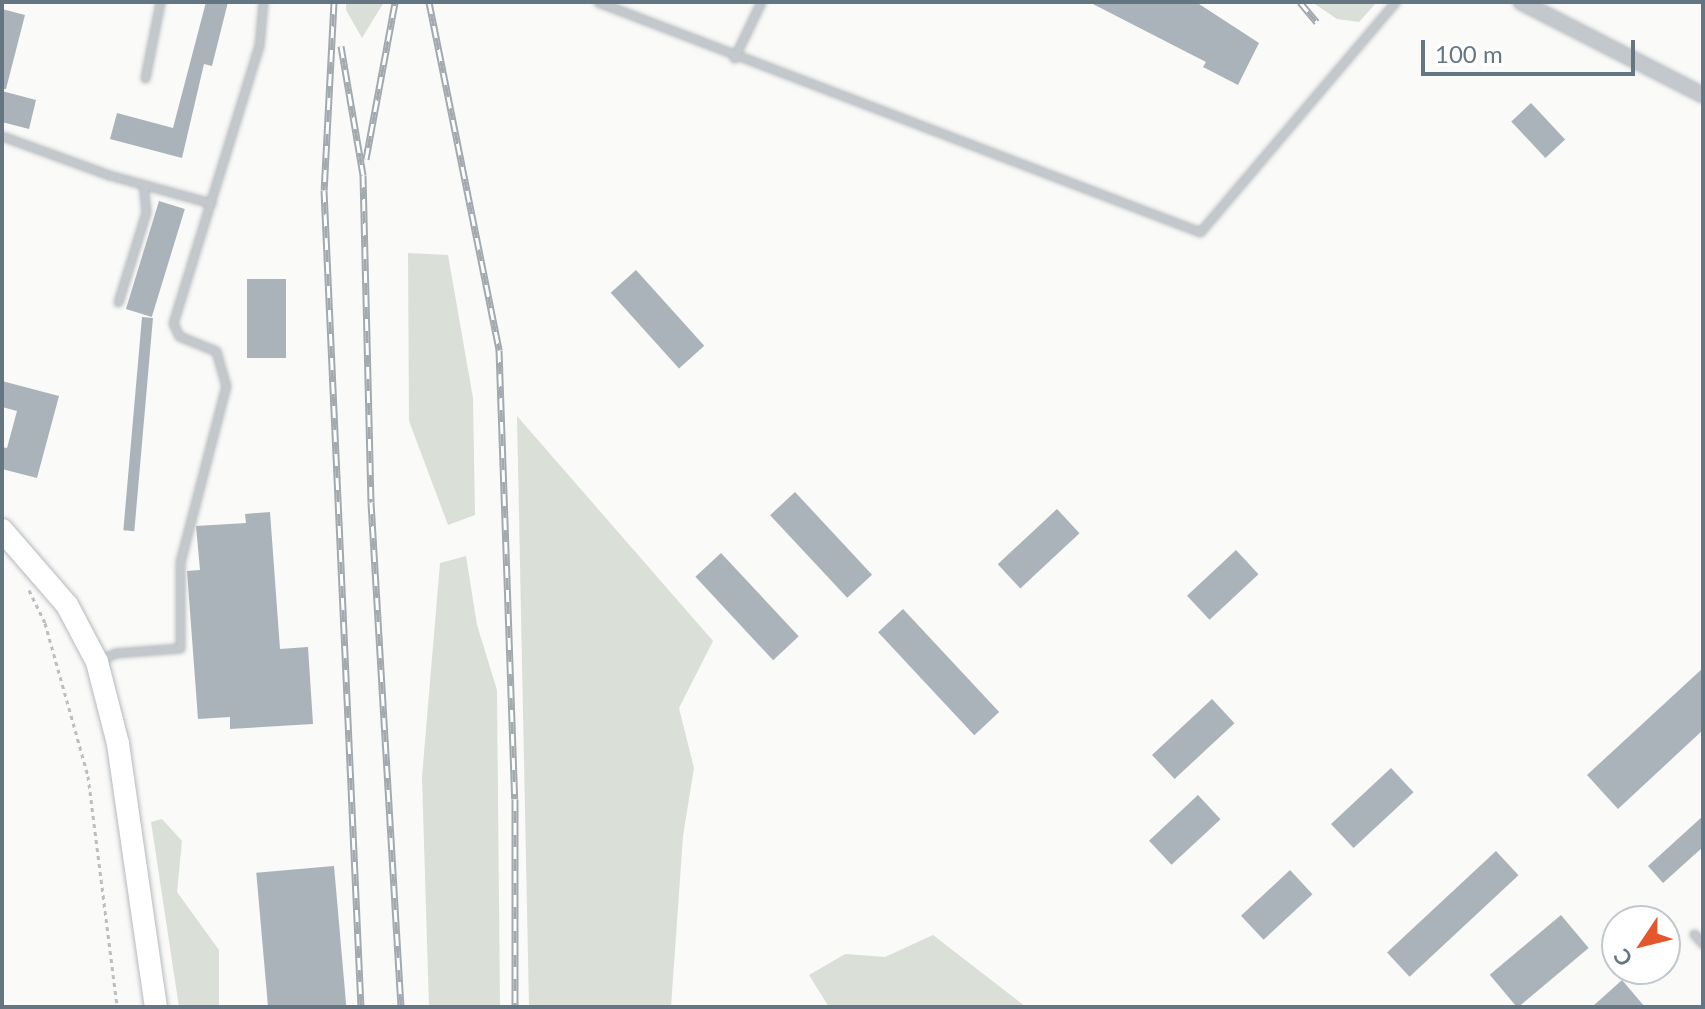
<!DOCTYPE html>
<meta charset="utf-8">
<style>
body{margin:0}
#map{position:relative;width:1705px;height:1009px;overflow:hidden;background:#fafaf8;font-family:Lato,sans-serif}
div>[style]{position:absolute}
.green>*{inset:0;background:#dadfd7}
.building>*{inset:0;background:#aab3b9;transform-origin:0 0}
.path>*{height:3px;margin-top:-1.5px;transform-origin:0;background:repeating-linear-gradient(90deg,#bbbfc2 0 4px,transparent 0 8px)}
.roads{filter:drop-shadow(0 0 2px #b5babe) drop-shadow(0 0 2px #b5babe)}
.lane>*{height:7px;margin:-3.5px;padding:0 3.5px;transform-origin:3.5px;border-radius:3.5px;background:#c3c8cc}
.street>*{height:14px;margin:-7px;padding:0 7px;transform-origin:7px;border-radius:7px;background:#c3c8cc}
.primary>*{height:22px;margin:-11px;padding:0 11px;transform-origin:11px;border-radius:11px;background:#fff}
.rail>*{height:7px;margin-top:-3.5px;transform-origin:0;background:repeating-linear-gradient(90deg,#fff 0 12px,#a2aab0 0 24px);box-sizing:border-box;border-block:2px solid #a2aab0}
span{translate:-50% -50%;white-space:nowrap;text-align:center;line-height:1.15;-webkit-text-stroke:8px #fff;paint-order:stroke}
.frame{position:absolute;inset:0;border:4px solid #657683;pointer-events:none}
.north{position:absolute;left:1601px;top:905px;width:80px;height:80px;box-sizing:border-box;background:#fff;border:2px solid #c1c8cd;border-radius:50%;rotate:235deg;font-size:22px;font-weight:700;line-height:32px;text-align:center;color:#657683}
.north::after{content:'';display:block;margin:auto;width:28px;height:36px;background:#e4572e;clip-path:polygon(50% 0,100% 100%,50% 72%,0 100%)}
.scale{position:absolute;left:1421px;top:40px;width:214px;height:36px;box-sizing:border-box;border:4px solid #657683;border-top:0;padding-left:10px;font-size:24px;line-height:28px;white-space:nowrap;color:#657683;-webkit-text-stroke:6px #fff;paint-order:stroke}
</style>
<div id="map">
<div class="green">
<i style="clip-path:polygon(346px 2px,384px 2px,362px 38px,346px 10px)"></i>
<i style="clip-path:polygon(1312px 2px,1377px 2px,1359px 22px,1337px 19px)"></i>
<i style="clip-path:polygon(408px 253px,448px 255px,473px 398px,475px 515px,448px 525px,409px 421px)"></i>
<i style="clip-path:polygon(517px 416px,713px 641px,679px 708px,694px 768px,683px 836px,671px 1007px,529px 1007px)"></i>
<i style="clip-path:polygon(466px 556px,477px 625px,497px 690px,500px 1007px,429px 1007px,422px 777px,440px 563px)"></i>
<i style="clip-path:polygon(162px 819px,182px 841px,177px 892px,219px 950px,219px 1007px,179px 1007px,151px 822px)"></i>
<i style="clip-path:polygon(933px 935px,1026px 1007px,829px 1007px,809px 975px,845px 954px,885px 957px)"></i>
</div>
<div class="building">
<i style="clip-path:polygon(206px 2px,228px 2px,212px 66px,204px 64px,182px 158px,110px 139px,117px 113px,173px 128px)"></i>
<i style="clip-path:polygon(1089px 2px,1196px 2px,1259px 43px,1238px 85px,1203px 67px,1206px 62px)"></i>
<i style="clip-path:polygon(2px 9px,25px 15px,6px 89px,2px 89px)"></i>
<i style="clip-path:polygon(2px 91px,36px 100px,29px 129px,2px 122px)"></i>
<i style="left:1531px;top:103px;width:50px;height:27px;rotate:47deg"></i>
<i style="left:159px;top:201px;width:27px;height:113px;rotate:17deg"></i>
<i style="left:636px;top:270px;width:102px;height:34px;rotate:48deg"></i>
<i style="left:247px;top:279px;width:39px;height:79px"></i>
<i style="left:142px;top:317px;width:11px;height:214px;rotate:5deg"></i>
<i style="clip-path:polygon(2px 381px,59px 396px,37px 478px,2px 469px,2px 447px,7px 448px,17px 411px,2px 407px)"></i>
<i style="left:795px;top:492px;width:113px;height:34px;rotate:47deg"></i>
<i style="left:1057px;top:509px;width:33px;height:81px;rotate:47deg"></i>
<i style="clip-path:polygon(270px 512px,280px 649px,308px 647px,313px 724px,230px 729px,230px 717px,198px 719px,187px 571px,200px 570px,196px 526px,246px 523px,245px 514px)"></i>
<i style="left:1236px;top:550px;width:33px;height:67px;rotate:47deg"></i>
<i style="left:721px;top:553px;width:114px;height:35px;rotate:47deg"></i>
<i style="left:903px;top:609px;width:141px;height:34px;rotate:47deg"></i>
<i style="clip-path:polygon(1703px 668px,1703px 730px,1618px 809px,1587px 775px)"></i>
<i style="left:1212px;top:699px;width:33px;height:82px;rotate:47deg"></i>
<i style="left:1391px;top:768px;width:33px;height:82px;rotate:47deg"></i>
<i style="left:1198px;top:795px;width:33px;height:67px;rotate:47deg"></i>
<i style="clip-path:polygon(1703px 816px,1703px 847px,1663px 883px,1648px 866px)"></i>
<i style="left:1496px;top:851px;width:33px;height:149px;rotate:47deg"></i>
<i style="left:334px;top:866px;width:142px;height:78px;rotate:85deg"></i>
<i style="left:1290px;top:870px;width:33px;height:67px;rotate:47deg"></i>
<i style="left:1561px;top:915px;width:43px;height:93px;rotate:50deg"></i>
<i style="clip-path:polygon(1622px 980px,1645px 1007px,1592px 1007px)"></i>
</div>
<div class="path">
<i style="left:29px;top:590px;width:37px;rotate:64deg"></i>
<i style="left:45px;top:623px;width:159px;rotate:74.3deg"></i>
<i style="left:88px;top:776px;width:233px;rotate:82.8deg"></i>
</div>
<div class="roads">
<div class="lane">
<i style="left:598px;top:2px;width:644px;rotate:20.91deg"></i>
<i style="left:1200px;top:232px;width:302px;rotate:-49.7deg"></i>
<i style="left:734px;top:58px;width:62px;rotate:-64.3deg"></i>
<i style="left:145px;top:78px;width:77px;rotate:-78.8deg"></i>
<i style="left:2px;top:136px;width:114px;rotate:20deg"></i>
<i style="left:109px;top:175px;width:106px;rotate:15.4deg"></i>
<i style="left:118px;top:302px;width:94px;rotate:-72.7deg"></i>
<i style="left:146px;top:212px;width:28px;rotate:-96deg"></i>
<i style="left:99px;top:661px;width:18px;rotate:-27deg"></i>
<i style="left:115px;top:653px;width:65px;rotate:-4.4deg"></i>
<i style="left:180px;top:648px;width:86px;rotate:-90deg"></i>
<i style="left:180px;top:562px;width:182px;rotate:-75.4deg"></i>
<i style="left:226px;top:386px;width:36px;rotate:-106deg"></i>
<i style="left:216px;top:351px;width:40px;rotate:-158deg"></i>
<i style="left:179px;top:336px;width:14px;rotate:-115deg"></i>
<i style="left:173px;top:323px;width:290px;rotate:-72.8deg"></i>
<i style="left:259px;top:46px;width:44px;rotate:-84.8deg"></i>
<i style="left:1694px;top:934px;width:13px;rotate:48deg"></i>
</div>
<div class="street">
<i style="left:1521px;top:2px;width:204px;rotate:27.1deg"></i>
</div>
<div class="primary">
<i style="left:2px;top:530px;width:99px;rotate:49.1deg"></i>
<i style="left:67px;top:605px;width:64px;rotate:62.2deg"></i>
<i style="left:97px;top:662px;width:85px;rotate:75.6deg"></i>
<i style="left:118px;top:744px;width:266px;rotate:81.8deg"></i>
</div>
</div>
<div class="rail">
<i style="left:334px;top:2px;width:188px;rotate:93deg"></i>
<i style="left:324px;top:190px;width:818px;rotate:87.41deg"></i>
<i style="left:429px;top:2px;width:355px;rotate:78.6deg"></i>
<i style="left:499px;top:350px;width:449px;rotate:88deg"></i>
<i style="left:515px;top:799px;width:208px;rotate:90deg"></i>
<i style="left:1300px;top:2px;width:26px;rotate:50deg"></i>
<i style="left:341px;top:46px;width:131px;rotate:80.3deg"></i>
<i style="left:363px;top:175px;width:327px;rotate:88.6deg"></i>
<i style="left:371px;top:502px;width:506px;rotate:86.6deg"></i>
<i style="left:366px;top:159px;width:160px;rotate:-79.5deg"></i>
</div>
<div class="frame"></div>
<div class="north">С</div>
<div class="scale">100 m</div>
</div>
